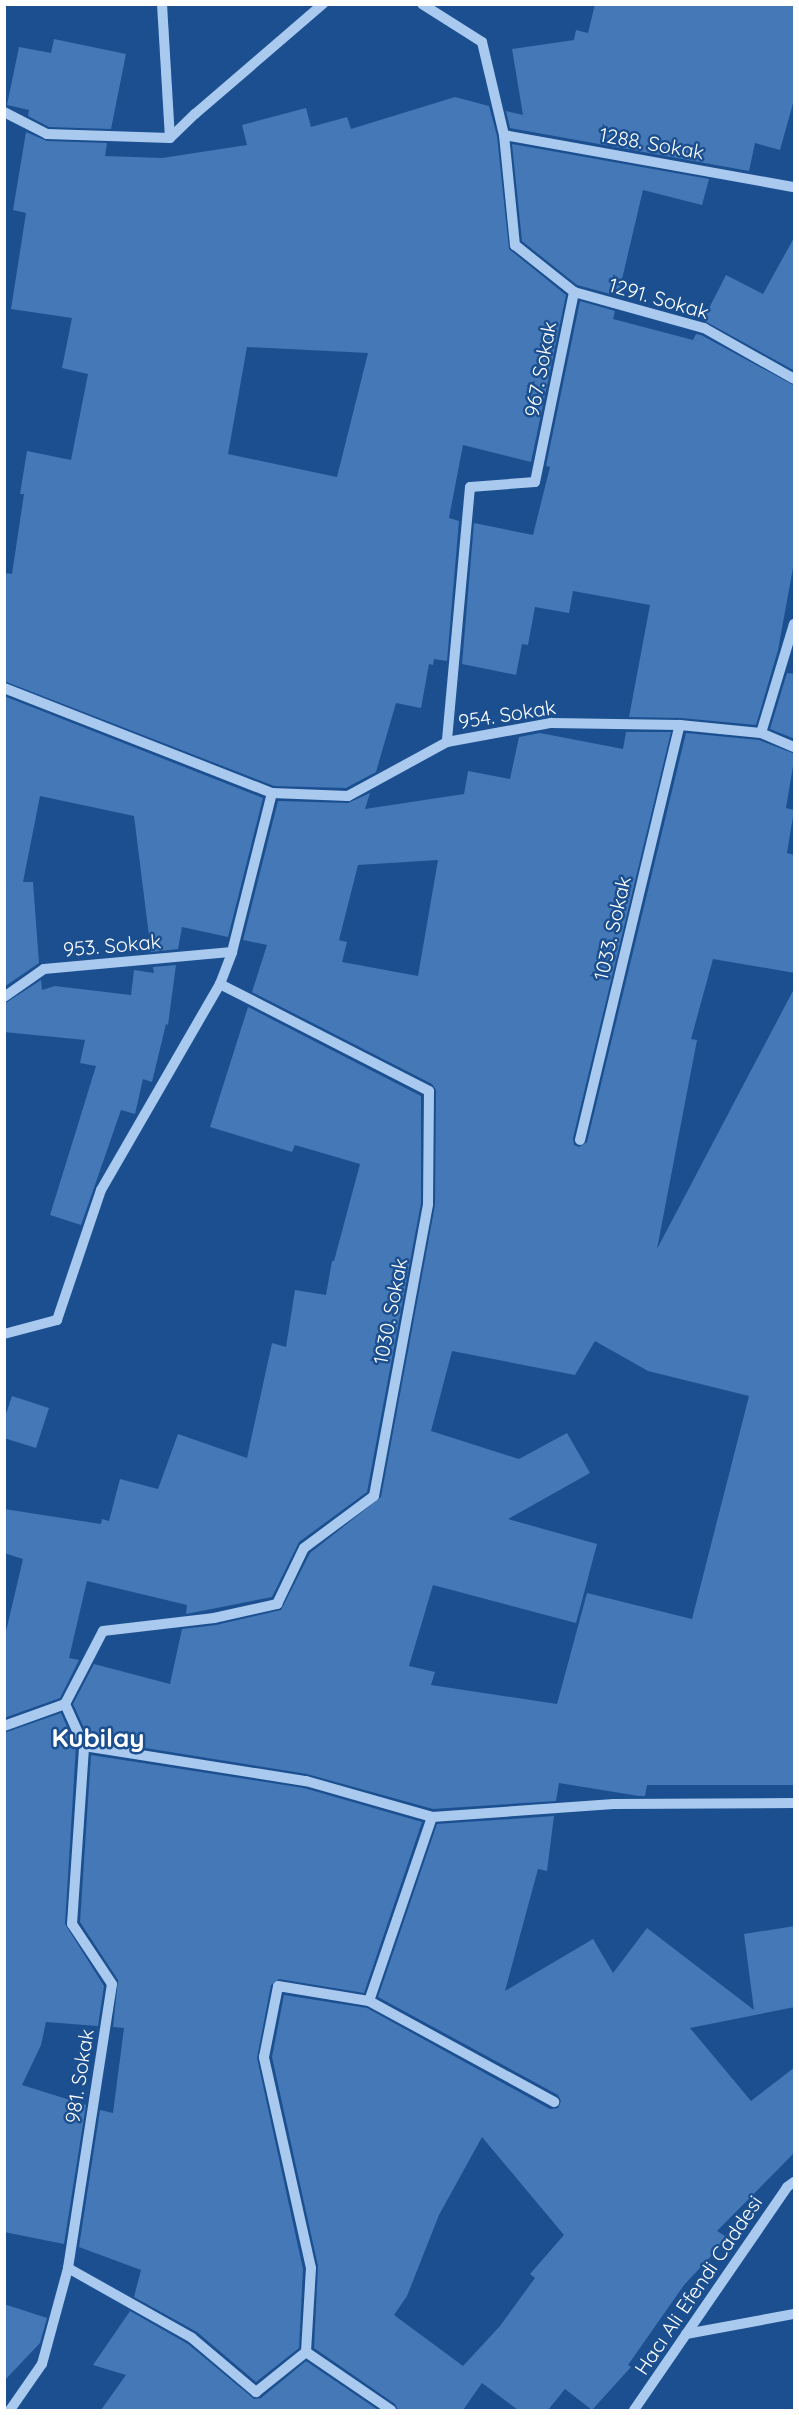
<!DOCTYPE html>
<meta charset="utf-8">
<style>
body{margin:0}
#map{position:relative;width:799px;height:2415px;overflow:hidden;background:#1b4f8f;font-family:Quicksand,sans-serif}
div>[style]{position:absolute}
.building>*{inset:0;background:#4478b7}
.minor>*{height:10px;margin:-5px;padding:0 5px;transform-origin:5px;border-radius:5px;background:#a9c9ee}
span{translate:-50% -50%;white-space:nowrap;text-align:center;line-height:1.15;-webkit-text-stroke:5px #1b4f8f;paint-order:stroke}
.street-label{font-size:20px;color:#fff}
.district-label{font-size:26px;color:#fff;font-weight:700}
.frame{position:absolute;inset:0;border:6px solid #fff;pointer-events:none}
</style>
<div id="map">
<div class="building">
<i style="clip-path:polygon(595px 4px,795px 4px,795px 96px,780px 150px,755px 143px,749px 171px,510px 128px,506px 111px,523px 115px,512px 49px,574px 40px,576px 30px,588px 33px)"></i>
<i style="clip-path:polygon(54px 39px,126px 54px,111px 129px,49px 127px,28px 116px,29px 110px,7px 105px,19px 47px,51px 53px)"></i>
<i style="clip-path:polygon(evenodd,455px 97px,489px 106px,497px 136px,509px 249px,566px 295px,531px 462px,463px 445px,449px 518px,459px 521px,447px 661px,434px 659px,433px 665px,429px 664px,421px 708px,396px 703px,376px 772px,346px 788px,274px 786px,4px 681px,4px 573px,12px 574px,24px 494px,20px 494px,27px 451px,71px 460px,88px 374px,62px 368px,72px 318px,11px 309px,26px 213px,13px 210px,26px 132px,47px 141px,107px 143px,105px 156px,162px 158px,247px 145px,242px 125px,306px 108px,311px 127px,347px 117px,351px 129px,455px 97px,247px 347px,368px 353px,337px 477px,228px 454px,247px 347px)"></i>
<i style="clip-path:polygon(512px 144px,709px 179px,702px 205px,643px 190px,618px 296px,577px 285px,522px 241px)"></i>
<i style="clip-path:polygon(795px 236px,795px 371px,703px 320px,726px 275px,763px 294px)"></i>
<i style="clip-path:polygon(580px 301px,615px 311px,613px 319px,693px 340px,696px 334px,701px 335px,795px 386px,795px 557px,778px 650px,756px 725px,681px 718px,629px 717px,650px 605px,573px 591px,569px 613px,535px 607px,528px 645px,522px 644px,516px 675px,462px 664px,474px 523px,533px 535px,550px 467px,546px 466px)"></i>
<i style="clip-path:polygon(787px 673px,795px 674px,795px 739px,770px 729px)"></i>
<i style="clip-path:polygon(4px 696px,263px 798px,228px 937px,182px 927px,178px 949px,151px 952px,134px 816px,40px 796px,23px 882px,33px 882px,39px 963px,4px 987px,4px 883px,7px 883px,4px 882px)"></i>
<i style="clip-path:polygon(evenodd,626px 732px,671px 732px,573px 1138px,574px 1145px,579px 1147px,587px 1142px,686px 733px,759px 740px,795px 754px,786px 808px,794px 810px,787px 853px,795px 855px,795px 973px,713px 959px,691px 1039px,697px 1040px,657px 1249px,795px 987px,795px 1785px,647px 1785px,645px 1796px,639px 1796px,559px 1783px,556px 1801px,433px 1809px,307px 1774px,89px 1739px,73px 1704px,94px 1664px,170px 1684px,182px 1629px,216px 1625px,281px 1610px,310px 1553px,381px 1497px,435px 1205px,436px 1090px,432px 1084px,252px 992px,267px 945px,243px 940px,278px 801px,348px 803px,370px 793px,365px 809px,464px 794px,468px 771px,510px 779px,519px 737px,540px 733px,623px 749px,626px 732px,438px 860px,418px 976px,342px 962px,347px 942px,339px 940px,358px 865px,438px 860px,626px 732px,595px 1341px,648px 1371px,749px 1396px,692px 1619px,587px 1593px,557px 1704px,431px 1685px,435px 1672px,409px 1666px,433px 1585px,576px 1623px,597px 1544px,508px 1519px,590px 1473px,567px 1433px,519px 1459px,431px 1431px,452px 1351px,575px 1375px,595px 1341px)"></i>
<i style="clip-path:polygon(176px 965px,168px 1025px,166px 1024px,152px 1082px,143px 1079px,135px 1114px,121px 1110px,81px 1225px,50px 1215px,96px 1066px,80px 1063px,85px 1040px,4px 1032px,4px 1004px,41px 980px,42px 990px,55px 986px,131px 995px,134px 970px,154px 973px,153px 967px)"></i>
<i style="clip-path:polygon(248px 1007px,421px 1096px,421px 1203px,367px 1492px,299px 1542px,272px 1597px,186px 1614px,187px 1605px,87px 1581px,69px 1658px,79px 1660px,60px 1698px,4px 1718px,4px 1640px,23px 1559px,4px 1553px,4px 1509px,101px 1524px,102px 1519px,109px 1521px,120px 1479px,158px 1489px,178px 1434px,247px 1458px,272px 1343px,286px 1347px,295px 1290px,326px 1295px,332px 1261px,334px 1261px,360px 1164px,295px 1145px,292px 1152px,210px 1127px)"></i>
<i style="clip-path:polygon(12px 1396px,49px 1408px,36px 1448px,4px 1438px,4px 1420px)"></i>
<i style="clip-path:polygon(61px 1713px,76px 1747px,65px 1924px,104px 1986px,98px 2026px,46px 2022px,41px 2045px,22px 2085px,86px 2105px,64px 2244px,4px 2232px,4px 1733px)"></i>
<i style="clip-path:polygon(91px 1755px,304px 1788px,422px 1822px,364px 1993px,279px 1979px,271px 1985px,257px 2058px,303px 2269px,299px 2348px,256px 2382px,197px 2332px,134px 2297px,141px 2270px,79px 2247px,100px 2110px,113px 2113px,124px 2028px,113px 2027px,118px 1980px,80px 1922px)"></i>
<i style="clip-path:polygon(evenodd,554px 1816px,547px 1871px,538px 1869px,505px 1991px,593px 1939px,613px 1973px,647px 1928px,754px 2010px,744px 1934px,795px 1926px,795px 2007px,690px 2028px,751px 2101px,795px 2067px,795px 2152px,717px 2231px,728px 2238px,684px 2285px,628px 2365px,631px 2367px,592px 2410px,565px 2389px,548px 2410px,518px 2410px,482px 2383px,463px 2410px,398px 2410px,395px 2404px,314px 2348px,318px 2266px,272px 2057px,284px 1995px,367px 2008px,550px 2109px,558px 2108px,561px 2101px,558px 2095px,378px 1997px,437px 1824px,554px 1816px,482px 2137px,564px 2235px,530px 2274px,535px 2278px,500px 2326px,463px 2366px,394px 2315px,407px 2296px,439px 2215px,482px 2137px)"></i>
<i style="clip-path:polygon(4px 2304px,47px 2318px,40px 2343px,4px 2381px)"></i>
<i style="clip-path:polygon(130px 2311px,188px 2344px,254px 2399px,261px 2398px,306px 2361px,378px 2410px,101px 2410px,126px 2375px,93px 2365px)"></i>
</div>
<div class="minor">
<i style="left:162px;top:4px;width:134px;rotate:86.6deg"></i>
<i style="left:422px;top:4px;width:71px;rotate:32.3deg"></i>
<i style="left:482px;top:42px;width:96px;rotate:76.7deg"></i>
<i style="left:504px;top:135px;width:111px;rotate:84.3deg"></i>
<i style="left:515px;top:245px;width:75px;rotate:38.5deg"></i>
<i style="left:574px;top:292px;width:194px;rotate:101.6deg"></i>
<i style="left:535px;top:482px;width:65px;rotate:175.6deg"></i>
<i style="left:470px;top:487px;width:256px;rotate:95.2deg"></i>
<i style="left:4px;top:112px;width:48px;rotate:27.1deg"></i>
<i style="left:47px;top:134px;width:123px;rotate:1.9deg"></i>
<i style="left:170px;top:138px;width:35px;rotate:-44deg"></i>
<i style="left:195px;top:114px;width:169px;rotate:-40.7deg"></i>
<i style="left:504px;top:135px;width:295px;rotate:10.2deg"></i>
<i style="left:574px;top:292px;width:135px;rotate:15.5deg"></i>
<i style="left:704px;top:328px;width:103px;rotate:29.5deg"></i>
<i style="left:4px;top:688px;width:288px;rotate:21.4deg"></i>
<i style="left:272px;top:793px;width:76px;rotate:2.3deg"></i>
<i style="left:348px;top:796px;width:113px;rotate:-28.6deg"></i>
<i style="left:447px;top:742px;width:106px;rotate:-10.4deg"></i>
<i style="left:551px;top:723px;width:129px;rotate:0.9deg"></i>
<i style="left:680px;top:725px;width:81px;rotate:5.6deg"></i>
<i style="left:761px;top:733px;width:36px;rotate:23deg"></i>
<i style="left:761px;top:733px;width:114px;rotate:-73.2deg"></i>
<i style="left:4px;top:997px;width:49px;rotate:-35deg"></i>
<i style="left:44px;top:969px;width:189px;rotate:-5.2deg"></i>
<i style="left:580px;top:1140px;width:427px;rotate:-76.5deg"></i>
<i style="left:4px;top:1334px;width:55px;rotate:-14.8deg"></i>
<i style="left:57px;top:1320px;width:137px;rotate:-71.3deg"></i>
<i style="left:101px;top:1190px;width:238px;rotate:-60deg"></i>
<i style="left:65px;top:1704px;width:46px;rotate:65.7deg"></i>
<i style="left:84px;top:1746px;width:225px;rotate:9deg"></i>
<i style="left:306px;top:1781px;width:131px;rotate:15.9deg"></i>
<i style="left:432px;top:1817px;width:182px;rotate:-4.1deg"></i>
<i style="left:614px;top:1804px;width:180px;rotate:-0.3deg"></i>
<i style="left:4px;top:1726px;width:65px;rotate:-19.8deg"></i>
<i style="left:65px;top:1704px;width:82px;rotate:-62.5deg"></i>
<i style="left:103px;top:1631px;width:112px;rotate:-6.7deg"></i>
<i style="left:214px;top:1618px;width:65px;rotate:-12.5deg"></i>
<i style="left:277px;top:1604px;width:62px;rotate:-64.3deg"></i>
<i style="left:304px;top:1548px;width:87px;rotate:-36.6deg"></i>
<i style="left:374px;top:1496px;width:297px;rotate:-79.5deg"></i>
<i style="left:428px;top:1204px;width:113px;rotate:-89.5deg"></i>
<i style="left:429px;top:1091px;width:235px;rotate:-152.9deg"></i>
<i style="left:220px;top:984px;width:34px;rotate:-69deg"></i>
<i style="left:232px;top:952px;width:164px;rotate:-75.9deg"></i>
<i style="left:432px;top:1817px;width:194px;rotate:108.9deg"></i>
<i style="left:369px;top:2001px;width:211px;rotate:28.6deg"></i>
<i style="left:68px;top:2268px;width:142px;rotate:29.4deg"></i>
<i style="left:192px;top:2338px;width:84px;rotate:40.2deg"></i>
<i style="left:256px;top:2392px;width:64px;rotate:-38.7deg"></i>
<i style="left:306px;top:2352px;width:84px;rotate:-86.6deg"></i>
<i style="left:311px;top:2268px;width:216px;rotate:-102.6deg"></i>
<i style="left:264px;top:2057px;width:72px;rotate:-78.8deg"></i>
<i style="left:278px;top:1986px;width:92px;rotate:9.4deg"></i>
<i style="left:686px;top:2334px;width:110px;rotate:-10.5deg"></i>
<i style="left:306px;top:2352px;width:103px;rotate:34.3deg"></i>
<i style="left:10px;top:2410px;width:56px;rotate:-55.2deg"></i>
<i style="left:42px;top:2364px;width:99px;rotate:-74.8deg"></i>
<i style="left:68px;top:2268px;width:287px;rotate:-81.2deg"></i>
<i style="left:112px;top:1984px;width:72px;rotate:-123.7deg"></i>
<i style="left:72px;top:1924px;width:178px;rotate:-86.1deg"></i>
<i style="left:634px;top:2410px;width:270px;rotate:-55.5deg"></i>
<i style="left:787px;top:2187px;width:9px;rotate:-36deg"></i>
</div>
<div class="street-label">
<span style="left:652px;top:143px;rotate:10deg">1288. Sokak</span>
<span style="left:659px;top:298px;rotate:16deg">1291. Sokak</span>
<span style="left:540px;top:369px;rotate:-79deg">967. Sokak</span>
<span style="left:507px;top:714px;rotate:-9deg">954. Sokak</span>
<span style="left:612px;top:928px;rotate:-77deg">1033. Sokak</span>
<span style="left:112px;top:945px;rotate:-5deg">953. Sokak</span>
<span style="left:390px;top:1311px;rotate:-79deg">1030. Sokak</span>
<span style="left:79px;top:2076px;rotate:-81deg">981. Sokak</span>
<span style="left:698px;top:2285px;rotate:-56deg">Hacı Ali Efendi Caddesi</span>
</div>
<div class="district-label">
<span style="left:98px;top:1738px">Kubilay</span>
</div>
<div class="frame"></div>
</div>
